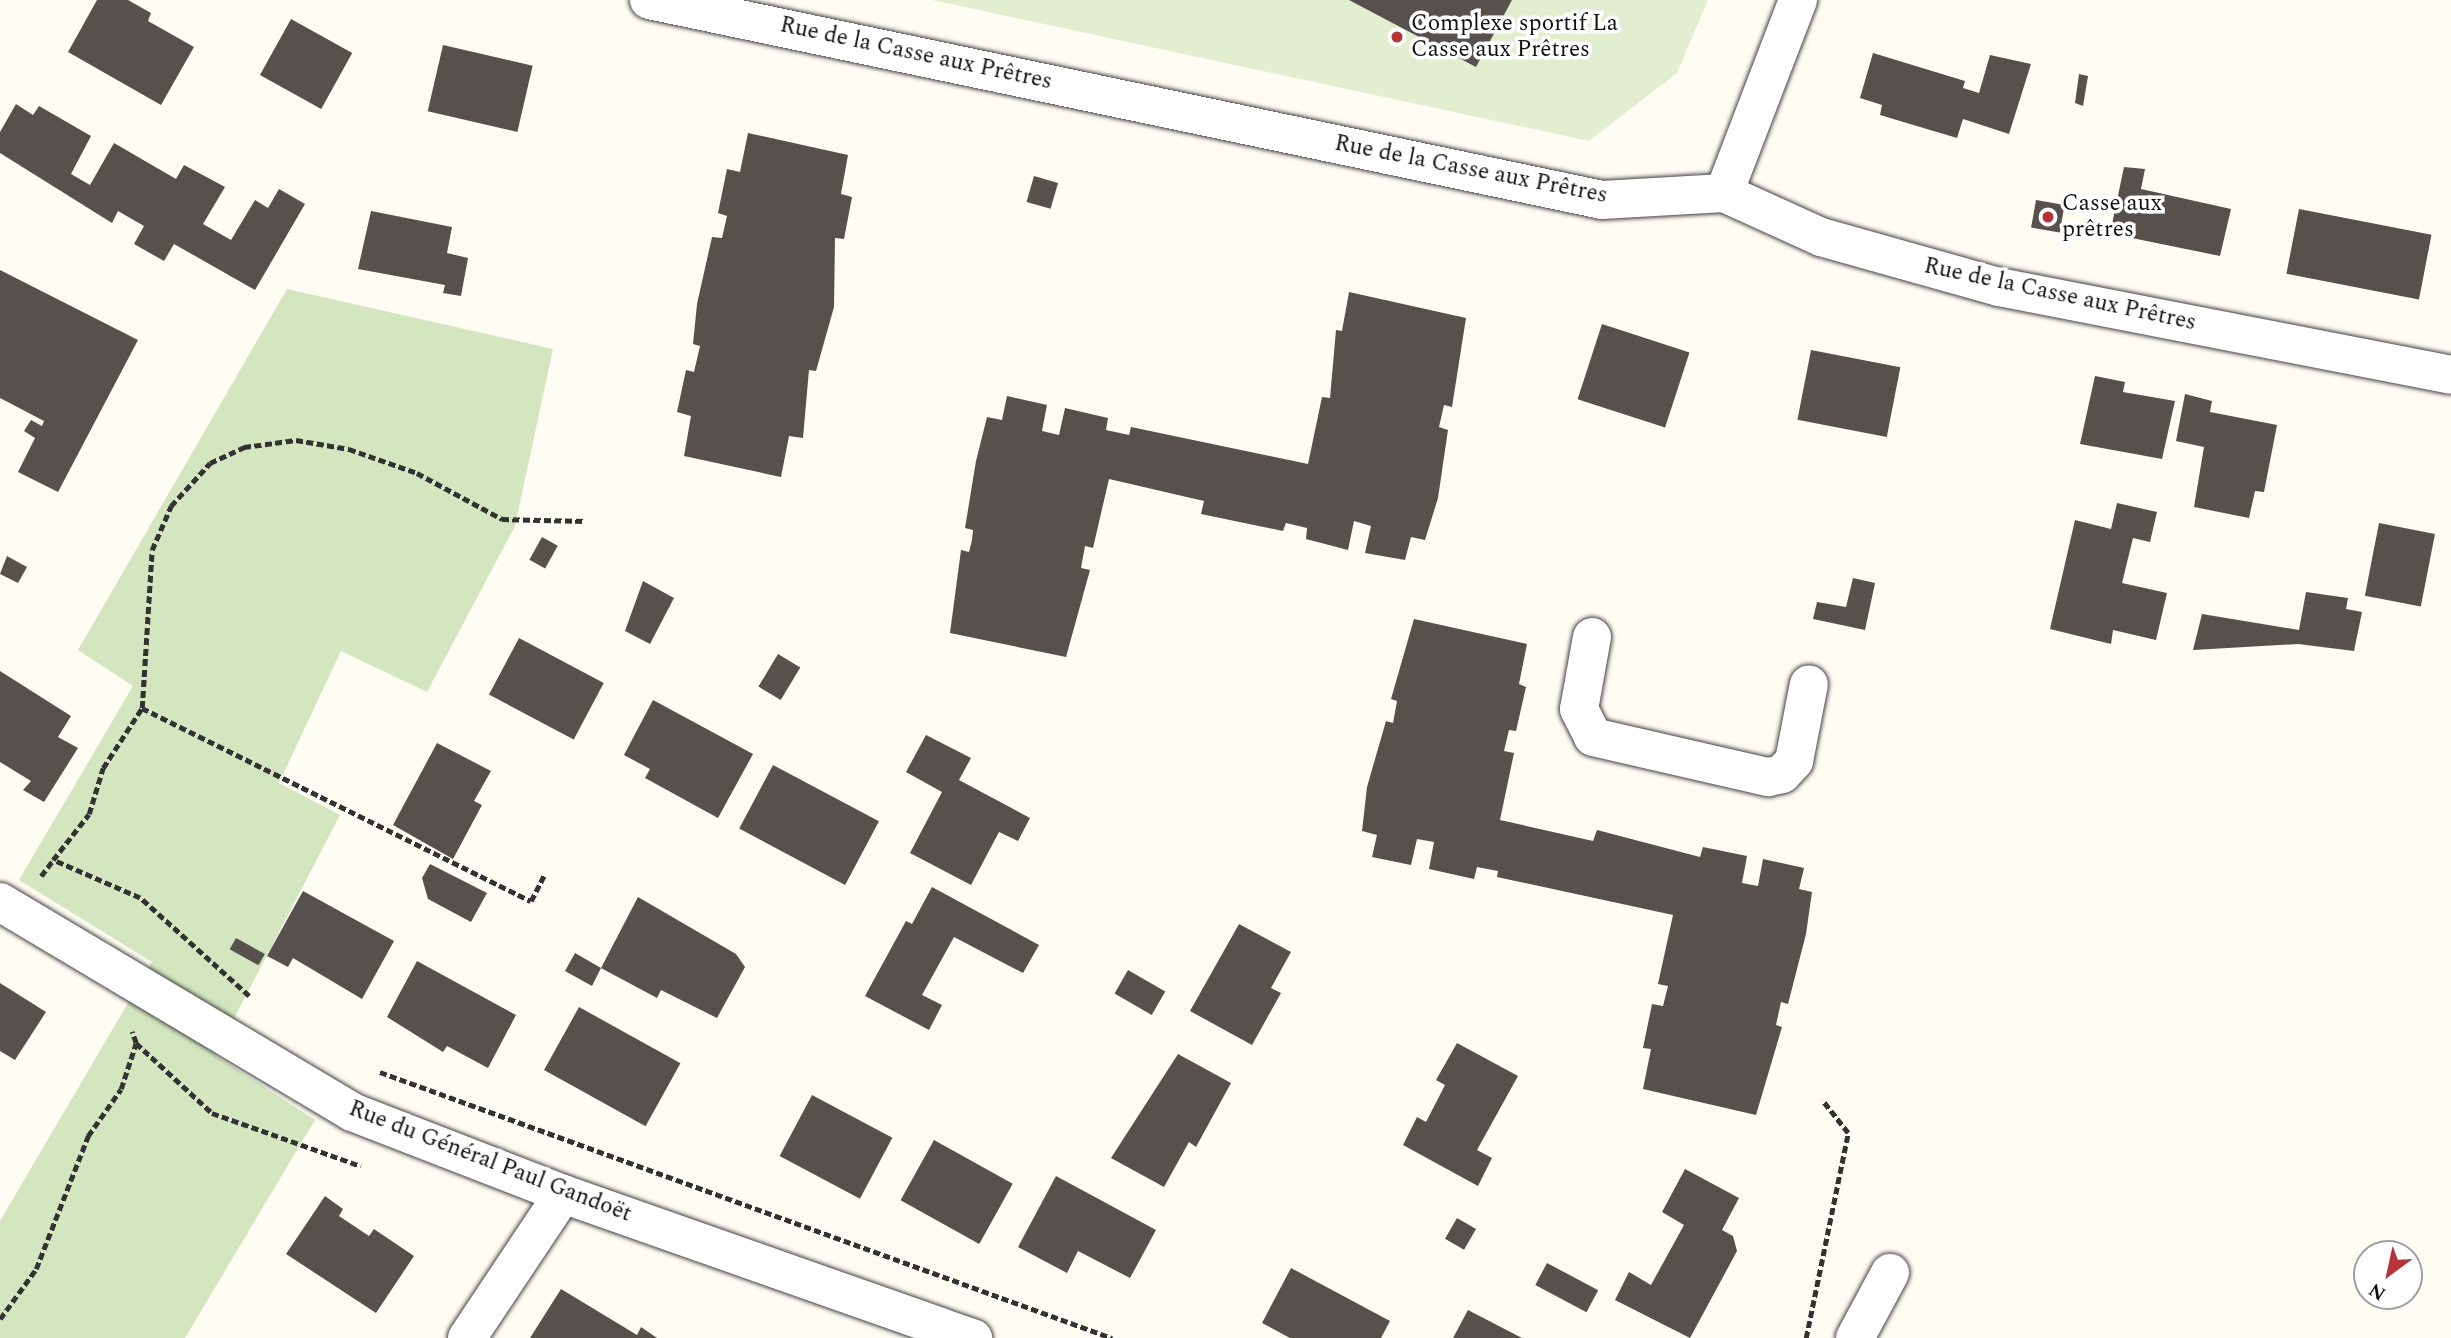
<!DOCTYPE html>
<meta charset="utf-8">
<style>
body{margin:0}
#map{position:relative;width:2451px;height:1338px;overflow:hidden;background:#fefcf3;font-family:Spectral,serif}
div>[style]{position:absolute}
.green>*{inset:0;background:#d3e6bf}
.pitch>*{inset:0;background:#e3eed0}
.building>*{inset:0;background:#57514d;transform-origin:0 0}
.path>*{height:4.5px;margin-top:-2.25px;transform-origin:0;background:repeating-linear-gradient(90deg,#323232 0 7px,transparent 0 10.5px)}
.roads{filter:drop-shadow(0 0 2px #434343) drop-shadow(0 0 2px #434343)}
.minor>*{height:38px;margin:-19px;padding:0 19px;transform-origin:19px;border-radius:19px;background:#fff}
.dots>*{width:19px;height:19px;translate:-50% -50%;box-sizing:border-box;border:4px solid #fff;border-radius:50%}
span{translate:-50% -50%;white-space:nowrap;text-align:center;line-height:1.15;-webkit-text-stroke:7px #fff;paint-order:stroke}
.poi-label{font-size:23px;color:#101010}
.left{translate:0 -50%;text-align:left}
.street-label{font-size:23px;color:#101010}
.north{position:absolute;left:2353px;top:1240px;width:70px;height:70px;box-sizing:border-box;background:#fff;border:2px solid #9f9f9f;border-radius:50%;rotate:213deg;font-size:19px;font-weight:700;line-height:28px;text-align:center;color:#101010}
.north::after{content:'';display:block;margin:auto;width:24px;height:32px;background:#b43439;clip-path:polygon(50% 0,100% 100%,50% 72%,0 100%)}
</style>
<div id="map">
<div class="green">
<i style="clip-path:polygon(287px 289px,553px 349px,515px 526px,427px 692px,341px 651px,279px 783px,340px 815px,215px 1055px,315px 1120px,185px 1338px,0 1338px,0 1221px,152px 962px,19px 880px,133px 686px,78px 650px)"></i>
</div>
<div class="pitch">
<i style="clip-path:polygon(932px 0,1708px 0,1677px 73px,1589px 141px)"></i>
</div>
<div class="building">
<i style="clip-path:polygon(97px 0,128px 0,151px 13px,148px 21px,194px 47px,161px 105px,68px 52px)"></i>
<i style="clip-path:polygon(1349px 0,1512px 0,1476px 67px)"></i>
<i style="left:291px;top:19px;width:70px;height:64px;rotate:29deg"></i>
<i style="left:443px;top:45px;width:92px;height:68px;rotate:13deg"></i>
<i style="clip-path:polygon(1873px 53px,1965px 81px,1963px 88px,1979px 93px,1990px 55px,2031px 64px,2009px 134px,1963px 119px,1957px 138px,1880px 115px,1882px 105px,1860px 98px)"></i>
<i style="clip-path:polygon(2079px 74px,2088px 76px,2083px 106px,2075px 103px)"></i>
<i style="clip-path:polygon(16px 104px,33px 115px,39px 106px,91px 136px,71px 174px,90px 185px,114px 143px,176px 179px,184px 165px,225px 187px,203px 224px,231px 240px,255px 200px,268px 208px,279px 189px,305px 204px,255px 290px,174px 244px,164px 261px,134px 244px,144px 226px,118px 211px,112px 223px,0 153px,0 132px)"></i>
<i style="clip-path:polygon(748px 133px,848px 155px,841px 194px,852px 197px,844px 239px,835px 238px,834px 307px,816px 371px,809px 370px,803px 438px,789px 436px,781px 477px,684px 456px,691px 416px,677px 412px,686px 370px,694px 372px,700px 346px,693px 344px,697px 304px,712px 237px,722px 238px,727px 216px,718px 213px,727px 169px,740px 172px)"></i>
<i style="clip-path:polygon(2124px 167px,2145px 169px,2141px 189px,2231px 209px,2220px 256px,2132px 238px,2134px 229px,2112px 224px)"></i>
<i style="left:1034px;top:176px;width:25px;height:27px;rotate:16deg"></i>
<i style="left:2036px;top:200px;width:29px;height:28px;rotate:10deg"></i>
<i style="left:2299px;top:209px;width:135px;height:66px;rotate:11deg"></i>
<i style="clip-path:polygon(371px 211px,452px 227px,447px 253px,468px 258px,461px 296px,443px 293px,445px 285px,358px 269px)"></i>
<i style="clip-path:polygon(0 270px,138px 340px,58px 492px,18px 472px,35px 438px,24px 431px,31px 420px,42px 426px,44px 421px,0 398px)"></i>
<i style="clip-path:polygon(1349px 292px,1466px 318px,1452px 407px,1444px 405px,1439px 427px,1448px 430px,1438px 498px,1425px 540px,1411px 537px,1405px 560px,1365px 553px,1371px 526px,1354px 521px,1348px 550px,1306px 539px,1307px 528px,1286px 523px,1283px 531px,1201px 514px,1204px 501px,1109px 479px,1093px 548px,1085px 546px,1081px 568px,1090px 570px,1066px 657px,950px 633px,961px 550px,969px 552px,972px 540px,973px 530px,965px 528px,976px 461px,987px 417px,1002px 420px,1007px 396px,1047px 405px,1042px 431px,1059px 435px,1065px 408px,1108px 418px,1106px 430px,1129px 435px,1131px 427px,1308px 464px,1322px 397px,1330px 398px,1336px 330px,1342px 331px)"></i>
<i style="left:1602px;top:324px;width:92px;height:79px;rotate:18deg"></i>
<i style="left:1811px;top:350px;width:91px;height:71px;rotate:11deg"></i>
<i style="clip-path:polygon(2095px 376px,2125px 382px,2123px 392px,2175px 401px,2162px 459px,2080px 444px)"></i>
<i style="clip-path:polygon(2185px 394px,2212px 401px,2210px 412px,2277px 425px,2264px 492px,2255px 491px,2249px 518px,2194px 507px,2204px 447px,2176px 441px)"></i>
<i style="clip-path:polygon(2117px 503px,2157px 512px,2150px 542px,2133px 538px,2122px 583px,2167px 593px,2156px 640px,2113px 630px,2111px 644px,2050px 629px,2075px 520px,2111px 529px)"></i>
<i style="left:2379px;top:523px;width:57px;height:74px;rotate:11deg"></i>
<i style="left:542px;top:537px;width:18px;height:26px;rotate:29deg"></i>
<i style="clip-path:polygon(7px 556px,27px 567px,18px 583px,0 574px)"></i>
<i style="clip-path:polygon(1853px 578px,1875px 583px,1865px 630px,1813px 619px,1817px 602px,1846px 607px)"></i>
<i style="clip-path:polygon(643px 581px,674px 598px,650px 644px,625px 631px)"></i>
<i style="clip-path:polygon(2306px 592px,2348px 598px,2346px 609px,2362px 612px,2354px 651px,2298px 644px,2193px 650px,2202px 614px,2299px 630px)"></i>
<i style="clip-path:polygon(1414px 619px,1527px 644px,1519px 684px,1526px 687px,1516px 731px,1509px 730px,1504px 751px,1514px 753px,1500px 820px,1593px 841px,1597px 830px,1700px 857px,1703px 847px,1747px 856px,1742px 883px,1758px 886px,1763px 859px,1804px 868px,1799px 889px,1812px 892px,1806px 934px,1788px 1004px,1781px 1002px,1776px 1025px,1782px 1027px,1756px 1115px,1643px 1089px,1651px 1049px,1643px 1048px,1652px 1004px,1663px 1006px,1668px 986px,1658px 984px,1673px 915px,1497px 877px,1498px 871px,1477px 867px,1474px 879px,1429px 869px,1434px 842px,1417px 839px,1411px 865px,1372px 857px,1377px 835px,1362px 831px,1367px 787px,1386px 721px,1393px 723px,1397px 701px,1391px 699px)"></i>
<i style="left:519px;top:638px;width:96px;height:64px;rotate:28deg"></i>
<i style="left:778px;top:654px;width:26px;height:38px;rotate:31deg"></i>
<i style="clip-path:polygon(0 671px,71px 716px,58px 737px,78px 748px,44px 802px,23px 790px,31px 781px,0 762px)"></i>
<i style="clip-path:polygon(653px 700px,753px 754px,718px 818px,645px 778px,650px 769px,624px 755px)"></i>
<i style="clip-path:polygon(926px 735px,971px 758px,959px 780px,1030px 818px,1018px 841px,999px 832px,971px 885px,910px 853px,942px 792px,906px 772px)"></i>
<i style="clip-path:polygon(437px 743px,491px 771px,474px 801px,482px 805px,453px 859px,393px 825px)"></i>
<i style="left:773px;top:765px;width:120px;height:72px;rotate:28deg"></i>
<i style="clip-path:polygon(430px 864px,487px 893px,471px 922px,428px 899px,422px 878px)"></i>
<i style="clip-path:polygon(932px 887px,1039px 945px,1023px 973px,954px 937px,922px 995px,942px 1005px,929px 1030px,865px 996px,906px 921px,912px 924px)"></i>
<i style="clip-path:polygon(303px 891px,394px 941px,362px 999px,293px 958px,288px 967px,267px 956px)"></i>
<i style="clip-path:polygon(638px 897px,736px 954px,745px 967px,717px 1018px,661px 990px,657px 998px,601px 968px,592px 986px,565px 971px,575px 953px,601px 968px)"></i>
<i style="clip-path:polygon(1239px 924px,1291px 952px,1271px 988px,1281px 993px,1252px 1045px,1190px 1011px)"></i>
<i style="left:236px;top:938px;width:33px;height:13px;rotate:29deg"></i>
<i style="clip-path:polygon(417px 961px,516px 1015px,488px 1068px,447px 1046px,443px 1052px,387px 1017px)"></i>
<i style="left:1128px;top:970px;width:43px;height:27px;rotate:30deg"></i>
<i style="clip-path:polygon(0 983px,46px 1012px,15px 1060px,0 1051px)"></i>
<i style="left:579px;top:1007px;width:116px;height:72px;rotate:29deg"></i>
<i style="clip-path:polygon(1457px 1043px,1518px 1076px,1477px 1150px,1492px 1158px,1478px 1186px,1403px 1145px,1417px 1117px,1426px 1122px,1445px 1085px,1436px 1080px)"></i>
<i style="clip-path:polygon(1178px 1054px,1231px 1083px,1196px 1147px,1189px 1142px,1164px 1187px,1111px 1158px)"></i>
<i style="left:812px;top:1095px;width:91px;height:69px;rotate:28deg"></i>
<i style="left:934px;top:1140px;width:90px;height:69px;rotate:29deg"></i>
<i style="clip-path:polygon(1685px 1169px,1739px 1198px,1722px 1230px,1733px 1236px,1737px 1251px,1690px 1338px,1615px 1300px,1629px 1272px,1651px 1285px,1684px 1225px,1662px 1212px)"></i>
<i style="clip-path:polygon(1056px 1176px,1156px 1230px,1130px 1278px,1078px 1251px,1067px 1273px,1018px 1247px)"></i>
<i style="clip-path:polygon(325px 1196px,343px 1209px,339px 1216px,369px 1236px,374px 1229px,414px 1256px,376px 1313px,286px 1254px)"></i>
<i style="left:1457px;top:1218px;width:22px;height:24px;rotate:30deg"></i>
<i style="left:1547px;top:1263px;width:58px;height:25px;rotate:28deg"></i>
<i style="clip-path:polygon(1291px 1268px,1390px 1321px,1381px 1338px,1290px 1338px,1262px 1323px)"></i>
<i style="clip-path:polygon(561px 1289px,637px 1335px,641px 1327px,657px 1338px,530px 1338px)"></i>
<i style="clip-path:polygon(1468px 1310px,1522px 1338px,1453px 1338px)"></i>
</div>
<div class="path">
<i style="left:142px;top:708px;width:434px;rotate:26.4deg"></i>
<i style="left:531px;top:901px;width:31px;rotate:-63deg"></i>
<i style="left:41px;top:876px;width:20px;rotate:-53deg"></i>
<i style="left:249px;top:996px;width:147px;rotate:-138deg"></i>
<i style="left:140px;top:898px;width:95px;rotate:-156.4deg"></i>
<i style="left:53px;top:860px;width:58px;rotate:-52deg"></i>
<i style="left:89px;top:814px;width:48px;rotate:-73.1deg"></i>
<i style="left:103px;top:768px;width:72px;rotate:-57deg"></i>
<i style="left:142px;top:708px;width:158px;rotate:-86.4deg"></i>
<i style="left:152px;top:550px;width:48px;rotate:-66.6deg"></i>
<i style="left:171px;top:506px;width:58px;rotate:-47.8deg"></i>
<i style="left:210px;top:463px;width:38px;rotate:-25deg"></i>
<i style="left:244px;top:447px;width:52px;rotate:-7.7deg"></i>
<i style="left:296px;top:440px;width:54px;rotate:9.6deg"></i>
<i style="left:349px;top:449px;width:72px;rotate:19.4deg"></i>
<i style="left:417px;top:473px;width:97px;rotate:28.4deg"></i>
<i style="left:502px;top:519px;width:84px;rotate:1.4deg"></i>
<i style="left:136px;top:1043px;width:103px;rotate:42.6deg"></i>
<i style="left:212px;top:1113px;width:158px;rotate:19.6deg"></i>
<i style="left:380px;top:1072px;width:779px;rotate:19.97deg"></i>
<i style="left:0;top:1319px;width:62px;rotate:-54.2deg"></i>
<i style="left:36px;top:1269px;width:143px;rotate:-68.6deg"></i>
<i style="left:88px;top:1136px;width:57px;rotate:-54.9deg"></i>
<i style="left:121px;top:1089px;width:48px;rotate:-71.9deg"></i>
<i style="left:136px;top:1043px;width:12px;rotate:-110deg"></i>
<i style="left:1806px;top:1338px;width:209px;rotate:-78.4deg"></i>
<i style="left:1848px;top:1133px;width:42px;rotate:-128.2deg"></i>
</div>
<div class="roads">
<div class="minor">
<i style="left:649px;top:0;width:974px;rotate:11.85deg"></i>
<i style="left:1602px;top:200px;width:122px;rotate:-3.3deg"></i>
<i style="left:1724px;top:193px;width:107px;rotate:24.4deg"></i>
<i style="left:1821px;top:237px;width:185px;rotate:15.7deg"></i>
<i style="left:1999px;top:287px;width:460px;rotate:11deg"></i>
<i style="left:1724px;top:193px;width:207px;rotate:-69deg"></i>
<i style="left:1592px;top:637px;width:73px;rotate:100.2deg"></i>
<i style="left:1579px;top:709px;width:31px;rotate:63deg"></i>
<i style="left:1593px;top:737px;width:180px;rotate:12.9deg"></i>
<i style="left:1768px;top:777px;width:14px;rotate:-12deg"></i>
<i style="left:1782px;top:774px;width:18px;rotate:-47deg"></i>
<i style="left:1794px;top:761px;width:78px;rotate:-79deg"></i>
<i style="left:0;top:902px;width:410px;rotate:30.8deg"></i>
<i style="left:352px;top:1112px;width:226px;rotate:21.2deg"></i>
<i style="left:563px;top:1194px;width:435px;rotate:19.4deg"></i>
<i style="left:467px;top:1338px;width:173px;rotate:-56.3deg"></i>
<i style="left:1855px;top:1338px;width:74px;rotate:-61.7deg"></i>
</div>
</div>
<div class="dots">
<i style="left:1397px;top:37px;background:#b43439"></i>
<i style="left:2048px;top:217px;background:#b43439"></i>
</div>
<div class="poi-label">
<span class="left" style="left:1411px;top:37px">Complexe sportif La<br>Casse aux Prêtres</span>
<span class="left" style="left:2062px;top:217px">Casse aux<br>prêtres</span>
</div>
<div class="street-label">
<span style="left:916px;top:54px;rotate:12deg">Rue de la Casse aux Prêtres</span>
<span style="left:1471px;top:170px;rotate:11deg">Rue de la Casse aux Prêtres</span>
<span style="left:2060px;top:295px;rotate:12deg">Rue de la Casse aux Prêtres</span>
<span style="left:490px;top:1162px;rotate:21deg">Rue du Général Paul Gandoët</span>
</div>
<div class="north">N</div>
</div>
